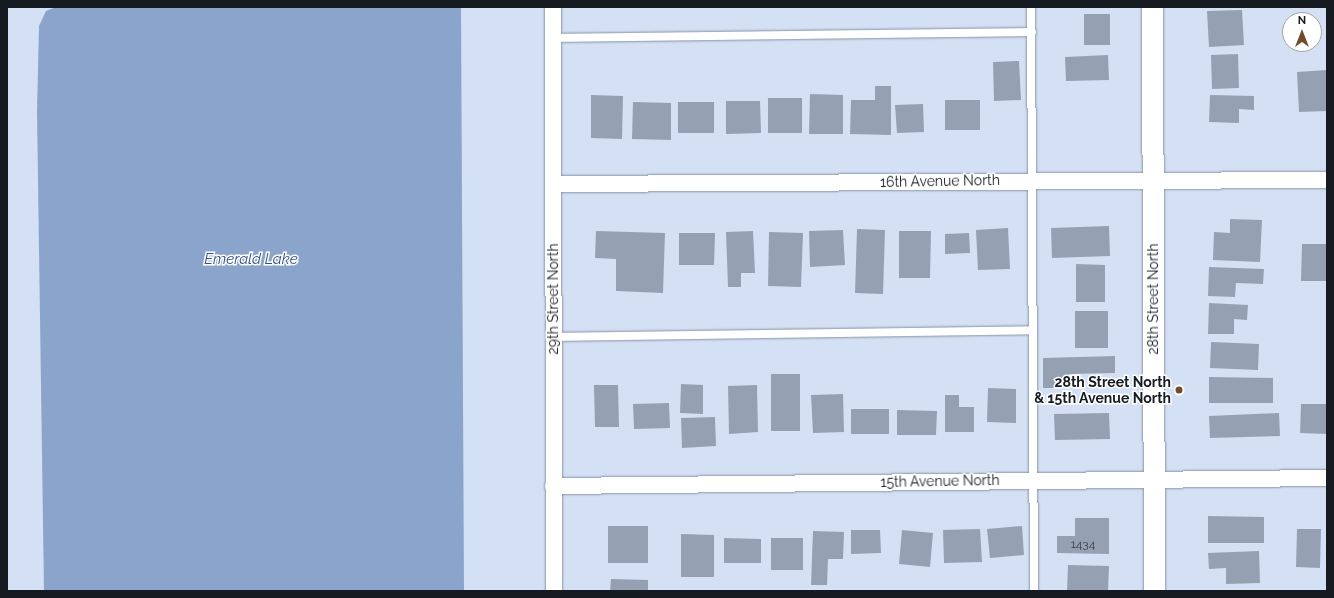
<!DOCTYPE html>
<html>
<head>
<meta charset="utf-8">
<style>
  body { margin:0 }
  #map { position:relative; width:1334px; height:598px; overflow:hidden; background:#d4e0f4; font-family:Raleway,sans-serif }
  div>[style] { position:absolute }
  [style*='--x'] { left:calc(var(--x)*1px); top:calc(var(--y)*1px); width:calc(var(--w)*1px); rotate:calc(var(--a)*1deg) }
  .water>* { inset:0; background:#8ba4cb }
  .building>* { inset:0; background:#95a1b3 }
  .roads { filter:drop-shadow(0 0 1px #8893a6) drop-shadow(0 0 1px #8893a6) }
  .service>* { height:8px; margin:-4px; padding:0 4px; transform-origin:4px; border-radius:4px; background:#fff }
  .minor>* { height:16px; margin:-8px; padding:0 8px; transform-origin:8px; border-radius:8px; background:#fff }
  .tertiary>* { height:21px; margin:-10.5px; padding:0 10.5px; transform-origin:10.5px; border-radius:10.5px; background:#fff }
  .dots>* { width:11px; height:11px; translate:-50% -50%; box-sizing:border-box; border:2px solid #fff; border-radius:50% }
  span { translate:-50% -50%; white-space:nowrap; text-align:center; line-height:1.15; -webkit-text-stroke:3px #fff; paint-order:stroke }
  .number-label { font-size:12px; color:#363c46 }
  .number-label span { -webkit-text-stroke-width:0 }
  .street-label { font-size:14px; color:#161a21 }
  .poi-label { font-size:14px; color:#161a21; font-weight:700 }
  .right { translate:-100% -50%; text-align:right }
  .water-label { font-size:15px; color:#305084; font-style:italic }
  .frame { position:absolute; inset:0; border:8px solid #161a21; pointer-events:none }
  .north { position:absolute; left:1282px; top:12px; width:40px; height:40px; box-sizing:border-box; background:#fff; border:1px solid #a2a3a6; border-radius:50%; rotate:0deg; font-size:11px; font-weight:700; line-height:16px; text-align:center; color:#161a21 }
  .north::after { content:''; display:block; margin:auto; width:14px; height:18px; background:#724c29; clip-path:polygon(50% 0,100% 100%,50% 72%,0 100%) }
</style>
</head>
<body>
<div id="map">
  <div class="water">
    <div style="clip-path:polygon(56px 7px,461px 7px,464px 591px,44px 591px,37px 112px,39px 26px,46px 11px)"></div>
  </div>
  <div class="building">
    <div style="clip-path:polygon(1242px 10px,1244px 45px,1209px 47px,1207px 11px)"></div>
    <div style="clip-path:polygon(1084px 14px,1110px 14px,1110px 45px,1084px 45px)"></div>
    <div style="clip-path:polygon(1238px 54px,1239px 88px,1212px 89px,1211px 55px)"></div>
    <div style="clip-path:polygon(1108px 55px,1109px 80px,1066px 81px,1065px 57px)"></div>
    <div style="clip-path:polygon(1019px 61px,1021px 100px,994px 101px,993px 62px)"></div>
    <div style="clip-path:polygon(1327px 70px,1327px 111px,1299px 112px,1297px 72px)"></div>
    <div style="clip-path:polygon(875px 86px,891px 86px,891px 135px,850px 134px,851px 100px,875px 100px)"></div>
    <div style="clip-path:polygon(810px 94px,843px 95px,843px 134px,809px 134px)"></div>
    <div style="clip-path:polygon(591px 95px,623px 96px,622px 139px,591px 138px)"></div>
    <div style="clip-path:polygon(1210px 95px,1254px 96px,1254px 110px,1239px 109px,1239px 123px,1209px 122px)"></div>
    <div style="clip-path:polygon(768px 98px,802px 98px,802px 133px,768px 133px)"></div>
    <div style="clip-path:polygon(945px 100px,980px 100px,980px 130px,945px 130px)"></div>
    <div style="clip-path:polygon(726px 101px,760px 101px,761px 133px,726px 134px)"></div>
    <div style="clip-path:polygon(633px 102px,671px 103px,671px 140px,632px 139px)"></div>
    <div style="clip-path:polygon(678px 102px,714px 102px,714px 133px,678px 133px)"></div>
    <div style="clip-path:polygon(923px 104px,924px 132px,897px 133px,895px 105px)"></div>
    <div style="clip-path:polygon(1230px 219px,1262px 220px,1260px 262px,1213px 260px,1214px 232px,1230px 233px)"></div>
    <div style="clip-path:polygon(1109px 226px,1110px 256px,1052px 258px,1051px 228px)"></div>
    <div style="clip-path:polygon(1008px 228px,1010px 269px,978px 270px,976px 230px)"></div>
    <div style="clip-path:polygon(857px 229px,885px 230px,883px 294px,855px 293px)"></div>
    <div style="clip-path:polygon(843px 230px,845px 265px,810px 267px,809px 231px)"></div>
    <div style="clip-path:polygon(596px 231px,665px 233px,663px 293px,616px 291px,616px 259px,595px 258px)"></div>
    <div style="clip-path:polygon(753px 231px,755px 273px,741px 273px,741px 287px,728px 287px,726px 232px)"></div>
    <div style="clip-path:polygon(899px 231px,931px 231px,930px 278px,899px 278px)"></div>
    <div style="clip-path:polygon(769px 232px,803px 233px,801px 287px,768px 286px)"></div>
    <div style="clip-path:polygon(679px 233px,715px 233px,714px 265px,679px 265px)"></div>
    <div style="clip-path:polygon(969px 233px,970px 253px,945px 254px,945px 234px)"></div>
    <div style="clip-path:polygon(1302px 244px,1327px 244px,1327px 281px,1301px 281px)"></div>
    <div style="clip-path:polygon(1076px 264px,1105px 265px,1105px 302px,1076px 302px)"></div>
    <div style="clip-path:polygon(1209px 267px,1264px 269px,1263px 284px,1236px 283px,1235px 297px,1208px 296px)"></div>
    <div style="clip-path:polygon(1209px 303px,1248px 305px,1247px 320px,1234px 319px,1234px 334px,1208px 334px)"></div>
    <div style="clip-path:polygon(1075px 311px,1108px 311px,1108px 348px,1075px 348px)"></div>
    <div style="clip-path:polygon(1211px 342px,1259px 344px,1258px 370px,1210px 368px)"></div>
    <div style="clip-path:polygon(1115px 356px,1115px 373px,1069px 374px,1069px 388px,1043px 388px,1043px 358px)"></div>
    <div style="clip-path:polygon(771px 374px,800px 374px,800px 431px,771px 431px)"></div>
    <div style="clip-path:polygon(1209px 377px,1273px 378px,1273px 403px,1209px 403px)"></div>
    <div style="clip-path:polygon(681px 384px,703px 385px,703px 414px,680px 413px)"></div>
    <div style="clip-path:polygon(594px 385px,618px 385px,619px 427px,595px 427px)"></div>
    <div style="clip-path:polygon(757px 385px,758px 432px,729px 434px,728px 386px)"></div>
    <div style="clip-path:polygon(988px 388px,1016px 389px,1016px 423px,987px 422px)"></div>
    <div style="clip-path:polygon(843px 394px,844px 432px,813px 433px,811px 395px)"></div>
    <div style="clip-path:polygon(945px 395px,959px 395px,959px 407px,974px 407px,974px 432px,945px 432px)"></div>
    <div style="clip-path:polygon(669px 403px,670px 428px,634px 429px,633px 404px)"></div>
    <div style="clip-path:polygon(1301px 404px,1327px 404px,1327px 434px,1300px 433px)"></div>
    <div style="clip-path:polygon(851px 409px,889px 409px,889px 434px,851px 434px)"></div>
    <div style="clip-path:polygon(897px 410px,937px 411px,936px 435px,897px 435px)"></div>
    <div style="clip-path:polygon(1109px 413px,1110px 439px,1055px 440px,1054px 414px)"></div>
    <div style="clip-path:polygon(1279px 413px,1280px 436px,1210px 438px,1209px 416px)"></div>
    <div style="clip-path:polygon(715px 417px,716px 446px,682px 448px,681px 418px)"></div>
    <div style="clip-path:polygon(1208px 516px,1264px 517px,1264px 543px,1208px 543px)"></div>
    <div style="clip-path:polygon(1075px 518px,1109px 518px,1109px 554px,1057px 553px,1057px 536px,1075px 536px)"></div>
    <div style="clip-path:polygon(608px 526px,648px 526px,648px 563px,608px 563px)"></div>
    <div style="clip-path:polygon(1022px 526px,1024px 555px,990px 558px,987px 529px)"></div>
    <div style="clip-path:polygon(980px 529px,982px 562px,944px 563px,943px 530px)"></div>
    <div style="clip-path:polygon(1297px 529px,1321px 529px,1320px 568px,1296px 567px)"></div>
    <div style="clip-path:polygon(851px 530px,880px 530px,881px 553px,851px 554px)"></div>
    <div style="clip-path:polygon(902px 530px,933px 533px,930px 567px,899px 564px)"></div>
    <div style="clip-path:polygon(813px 531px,844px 532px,843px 559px,828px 559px,827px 585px,811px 585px)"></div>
    <div style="clip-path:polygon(681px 534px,714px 535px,714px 577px,681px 577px)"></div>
    <div style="clip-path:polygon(724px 538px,761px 539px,761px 563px,724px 563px)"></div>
    <div style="clip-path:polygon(771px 538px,803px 538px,803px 570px,771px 570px)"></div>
    <div style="clip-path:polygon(1259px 551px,1260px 583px,1226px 584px,1226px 568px,1209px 569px,1208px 553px)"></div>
    <div style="clip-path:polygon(1068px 565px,1109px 566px,1108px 591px,1067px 591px)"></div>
    <div style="clip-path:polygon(611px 579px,648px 580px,648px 591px,610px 591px)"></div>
  </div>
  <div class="roads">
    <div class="service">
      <div style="--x:1031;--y:7;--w:584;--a:89.71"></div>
      <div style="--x:553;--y:38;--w:479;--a:-0.7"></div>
      <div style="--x:553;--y:337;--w:480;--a:-0.8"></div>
    </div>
    <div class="minor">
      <div style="--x:553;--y:7;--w:584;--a:89.9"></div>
      <div style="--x:554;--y:184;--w:773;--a:-0.3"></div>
      <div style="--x:553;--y:486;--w:774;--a:-0.59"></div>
    </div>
    <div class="tertiary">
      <div style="--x:1152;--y:7;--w:584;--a:89.8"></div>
    </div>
  </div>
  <div class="dots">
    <div style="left:1179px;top:390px;background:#724c29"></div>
  </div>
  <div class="number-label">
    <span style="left:1083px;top:545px">1434</span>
  </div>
  <div class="street-label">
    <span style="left:940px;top:181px;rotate:-1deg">16th Avenue North</span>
    <span style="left:553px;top:299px;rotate:-90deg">29th Street North</span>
    <span style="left:1153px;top:299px;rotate:-90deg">28th Street North</span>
    <span style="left:940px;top:481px;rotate:-1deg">15th Avenue North</span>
  </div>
  <div class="poi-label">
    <span class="right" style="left:1171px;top:390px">28th Street North<br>&amp; 15th Avenue North</span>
  </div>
  <div class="water-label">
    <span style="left:251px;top:260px">Emerald Lake</span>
  </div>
  <div class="frame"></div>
  <div class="north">N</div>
</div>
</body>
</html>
